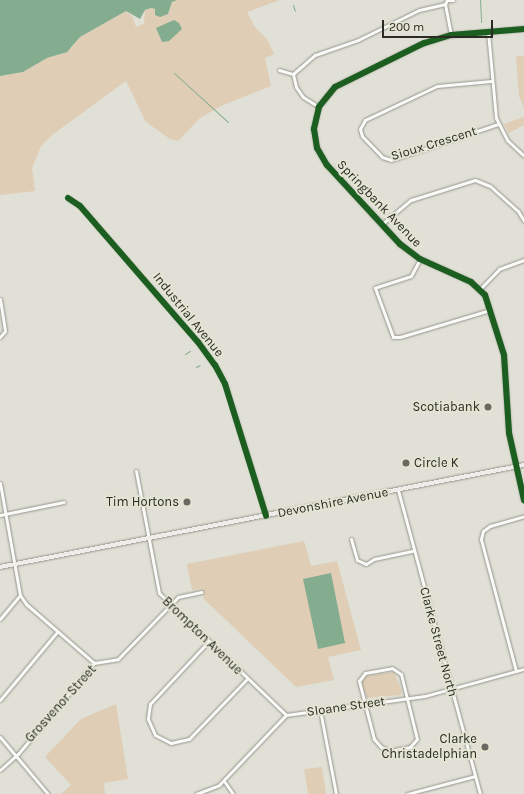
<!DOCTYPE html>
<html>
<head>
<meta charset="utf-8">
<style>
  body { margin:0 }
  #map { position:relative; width:524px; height:794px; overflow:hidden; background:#e0e0d6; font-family:Karla,sans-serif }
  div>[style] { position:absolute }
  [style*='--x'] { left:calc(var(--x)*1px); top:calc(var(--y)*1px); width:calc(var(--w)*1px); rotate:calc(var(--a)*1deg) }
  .green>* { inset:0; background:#dfcdb5 }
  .water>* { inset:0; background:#84ac8e }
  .stream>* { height:1px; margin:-0.5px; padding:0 0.5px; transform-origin:0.5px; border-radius:0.5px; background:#84ac8e }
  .roads { filter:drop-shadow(0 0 1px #95958d) drop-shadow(0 0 1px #95958d) }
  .street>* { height:3px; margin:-1.5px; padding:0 1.5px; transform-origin:1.5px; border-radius:1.5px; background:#fafaf9 }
  .secondary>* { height:4px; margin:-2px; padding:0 2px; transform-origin:2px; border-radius:2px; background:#eeede9 }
  .cycleway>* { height:6px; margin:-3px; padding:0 3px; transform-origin:3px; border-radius:3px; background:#1b5e20 }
  .dots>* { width:11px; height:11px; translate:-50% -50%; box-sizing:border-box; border:2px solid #e3e4d2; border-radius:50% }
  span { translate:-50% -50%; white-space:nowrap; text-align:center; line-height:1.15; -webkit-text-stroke:3.5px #e3e4d2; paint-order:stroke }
  .street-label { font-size:13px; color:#2a2b24 }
  .poi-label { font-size:13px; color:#2a2b24 }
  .right { translate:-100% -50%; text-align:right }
  .left { translate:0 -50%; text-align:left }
  .scale { position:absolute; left:382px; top:20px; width:111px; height:18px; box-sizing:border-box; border:2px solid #2a2b24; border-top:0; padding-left:5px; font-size:12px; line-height:14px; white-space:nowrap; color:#2a2b24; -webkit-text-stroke:3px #e3e4d2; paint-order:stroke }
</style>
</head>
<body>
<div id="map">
  <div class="green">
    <div style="clip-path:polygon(177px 0,280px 0,247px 12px,255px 27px,267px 39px,274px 54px,265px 58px,271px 86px,221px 106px,200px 118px,178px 141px,170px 139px,146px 122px,126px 81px,52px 135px,41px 146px,32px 168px,35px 191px,0 195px,0 76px,23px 72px,47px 58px,61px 54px,71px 48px,80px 37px,126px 11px,132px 16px,136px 27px,144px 24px,145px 10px,151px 8px,168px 14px,172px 2px)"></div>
    <div style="clip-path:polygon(516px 56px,524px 56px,524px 109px,519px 96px)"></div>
    <div style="clip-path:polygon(524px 117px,524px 125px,509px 133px,504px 124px)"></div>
    <div style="clip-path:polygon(304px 541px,311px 566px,337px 561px,361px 650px,328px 657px,334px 680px,296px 687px,204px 599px,201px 589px,192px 590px,187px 564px)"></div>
    <div style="clip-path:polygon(394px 672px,402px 691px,401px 695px,367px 698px,362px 683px,364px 677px)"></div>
    <div style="clip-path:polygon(116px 704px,128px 779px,104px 783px,105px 794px,61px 794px,71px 785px,45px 757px,81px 719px)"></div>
    <div style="clip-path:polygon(322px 767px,326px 794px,308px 794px,304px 769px)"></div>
  </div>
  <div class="water">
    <div style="clip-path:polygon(0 0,177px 0,172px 2px,168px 14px,160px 17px,155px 15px,155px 9px,151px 8px,145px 10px,140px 19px,126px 11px,80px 37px,67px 52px,47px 58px,23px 72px,0 76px)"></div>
    <div style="clip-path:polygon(174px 20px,179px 23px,182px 29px,169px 41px,162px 42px,156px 28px)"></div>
    <div style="clip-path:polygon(331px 573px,345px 643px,318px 649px,303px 579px)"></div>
  </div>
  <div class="stream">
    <div style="--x:480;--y:0;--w:22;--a:87"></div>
    <div style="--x:293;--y:5;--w:6;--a:72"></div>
    <div style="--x:174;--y:73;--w:73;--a:42.2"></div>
    <div style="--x:185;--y:354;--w:6;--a:-31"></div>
    <div style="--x:196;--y:367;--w:4;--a:-27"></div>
  </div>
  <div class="roads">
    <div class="street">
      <div style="--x:447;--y:0;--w:4;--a:117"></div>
      <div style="--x:445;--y:4;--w:32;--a:79"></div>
      <div style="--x:448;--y:0;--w:5;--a:0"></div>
      <div style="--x:488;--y:32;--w:86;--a:84.7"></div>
      <div style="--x:496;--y:118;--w:25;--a:63"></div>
      <div style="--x:507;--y:140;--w:23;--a:43"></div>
      <div style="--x:279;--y:70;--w:15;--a:16"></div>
      <div style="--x:293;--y:74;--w:13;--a:77"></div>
      <div style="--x:296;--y:87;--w:12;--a:55"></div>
      <div style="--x:303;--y:97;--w:19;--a:32"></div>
      <div style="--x:293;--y:74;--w:29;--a:-41"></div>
      <div style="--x:315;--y:55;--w:46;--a:-19.2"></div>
      <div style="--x:358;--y:40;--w:68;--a:-26.2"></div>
      <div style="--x:419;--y:10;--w:27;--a:-13"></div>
      <div style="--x:491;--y:81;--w:54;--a:174.7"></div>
      <div style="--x:437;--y:86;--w:80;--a:154.7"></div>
      <div style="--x:365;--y:120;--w:10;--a:119"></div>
      <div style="--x:360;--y:129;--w:7;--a:74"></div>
      <div style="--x:362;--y:136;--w:29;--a:46"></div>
      <div style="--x:382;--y:157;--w:9;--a:18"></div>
      <div style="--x:391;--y:160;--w:113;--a:-18.6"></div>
      <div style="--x:68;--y:198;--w:14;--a:34"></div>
      <div style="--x:80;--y:206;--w:180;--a:49.1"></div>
      <div style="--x:198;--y:342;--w:29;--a:54"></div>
      <div style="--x:215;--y:365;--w:21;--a:62"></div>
      <div style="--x:225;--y:384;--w:138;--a:72.7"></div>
      <div style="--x:382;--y:224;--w:38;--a:-40"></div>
      <div style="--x:411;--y:200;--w:67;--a:-17.4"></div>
      <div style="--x:475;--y:180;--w:16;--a:22"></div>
      <div style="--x:490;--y:186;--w:38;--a:42"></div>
      <div style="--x:518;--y:211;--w:12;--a:59"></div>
      <div style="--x:420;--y:259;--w:19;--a:118"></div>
      <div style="--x:411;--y:276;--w:38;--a:162"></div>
      <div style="--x:375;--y:288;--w:52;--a:69.8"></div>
      <div style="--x:393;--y:337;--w:7;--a:0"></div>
      <div style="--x:400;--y:337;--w:94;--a:-16.7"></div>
      <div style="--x:480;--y:289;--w:28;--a:-46"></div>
      <div style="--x:499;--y:269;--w:27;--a:-20"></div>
      <div style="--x:0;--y:299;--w:32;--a:81"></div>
      <div style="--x:5;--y:331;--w:8;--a:130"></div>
      <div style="--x:136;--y:471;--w:124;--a:79.3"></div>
      <div style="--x:159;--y:593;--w:176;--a:43.8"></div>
      <div style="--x:0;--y:483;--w:114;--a:79.9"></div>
      <div style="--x:20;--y:595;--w:11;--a:56"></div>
      <div style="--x:26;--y:604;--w:90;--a:40.9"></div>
      <div style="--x:398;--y:490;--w:315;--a:74.9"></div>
      <div style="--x:0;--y:515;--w:65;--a:-11.5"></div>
      <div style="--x:351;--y:539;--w:22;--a:74"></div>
      <div style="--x:357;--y:560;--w:10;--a:24"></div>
      <div style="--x:366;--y:564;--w:9;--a:-32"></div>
      <div style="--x:374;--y:559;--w:40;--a:-12"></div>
      <div style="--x:0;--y:619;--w:31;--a:-50"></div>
      <div style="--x:208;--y:642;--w:85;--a:133.1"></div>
      <div style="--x:150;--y:704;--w:15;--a:98"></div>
      <div style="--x:148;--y:719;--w:17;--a:66"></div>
      <div style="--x:155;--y:735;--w:18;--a:27"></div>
      <div style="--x:171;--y:743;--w:18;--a:-13"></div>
      <div style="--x:189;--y:739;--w:83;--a:-46"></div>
      <div style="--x:94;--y:663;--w:24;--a:-9"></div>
      <div style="--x:118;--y:659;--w:86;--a:-45.9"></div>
      <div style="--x:178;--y:597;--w:24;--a:-12"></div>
      <div style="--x:392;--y:668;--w:11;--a:34"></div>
      <div style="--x:401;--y:674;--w:67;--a:76.2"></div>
      <div style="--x:417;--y:739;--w:11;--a:131"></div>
      <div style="--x:410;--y:747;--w:20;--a:169"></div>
      <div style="--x:390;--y:751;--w:10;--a:-156"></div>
      <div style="--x:381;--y:747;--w:11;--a:-131"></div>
      <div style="--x:374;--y:739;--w:60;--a:-104.5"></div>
      <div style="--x:359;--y:681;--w:10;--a:-53"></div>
      <div style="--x:365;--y:673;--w:27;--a:-10"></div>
      <div style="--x:516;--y:671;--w:137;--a:-104.9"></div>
      <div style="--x:481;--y:539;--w:8;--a:-76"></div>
      <div style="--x:483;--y:531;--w:9;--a:-36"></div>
      <div style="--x:490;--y:526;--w:35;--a:-16"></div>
      <div style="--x:0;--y:700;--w:89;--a:-50"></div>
      <div style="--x:320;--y:710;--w:86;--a:79.2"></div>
      <div style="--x:0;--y:737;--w:75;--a:49.9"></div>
      <div style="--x:0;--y:770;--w:24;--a:-42"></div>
      <div style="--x:18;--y:754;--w:119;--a:-50.1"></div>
      <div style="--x:224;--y:781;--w:16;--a:55"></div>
      <div style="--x:196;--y:794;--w:25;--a:-21"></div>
      <div style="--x:219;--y:785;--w:97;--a:-46.3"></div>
      <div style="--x:286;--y:715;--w:140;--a:-7.8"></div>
      <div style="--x:425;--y:696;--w:103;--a:-15.3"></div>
      <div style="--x:407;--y:794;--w:70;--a:-14.8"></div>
    </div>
    <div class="secondary">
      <div style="--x:524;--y:29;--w:73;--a:175.3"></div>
      <div style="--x:451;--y:35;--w:28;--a:163"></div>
      <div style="--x:424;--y:43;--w:99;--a:153.7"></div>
      <div style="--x:335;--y:87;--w:26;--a:129"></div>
      <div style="--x:319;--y:107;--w:23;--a:103"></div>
      <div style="--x:314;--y:129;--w:19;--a:81"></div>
      <div style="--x:317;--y:148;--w:20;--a:60"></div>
      <div style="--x:327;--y:165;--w:108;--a:47.3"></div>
      <div style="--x:400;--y:244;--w:25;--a:37"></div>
      <div style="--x:420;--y:259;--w:56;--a:24.3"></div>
      <div style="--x:471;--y:282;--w:19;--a:43"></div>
      <div style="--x:485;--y:295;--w:63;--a:72.4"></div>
      <div style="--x:504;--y:355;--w:78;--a:86.3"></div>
      <div style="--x:509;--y:433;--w:69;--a:77.4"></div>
      <div style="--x:0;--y:567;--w:534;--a:-11.02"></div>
    </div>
  </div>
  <div class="cycleway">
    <div style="--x:524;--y:29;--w:73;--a:175.3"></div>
    <div style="--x:451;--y:35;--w:28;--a:163"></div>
    <div style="--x:424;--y:43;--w:99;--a:153.7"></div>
    <div style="--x:335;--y:87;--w:26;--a:129"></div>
    <div style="--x:319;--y:107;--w:23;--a:103"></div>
    <div style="--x:314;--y:129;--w:19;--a:81"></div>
    <div style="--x:317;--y:148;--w:20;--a:60"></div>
    <div style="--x:327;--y:165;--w:108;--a:47.3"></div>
    <div style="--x:400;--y:244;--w:25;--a:37"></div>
    <div style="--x:420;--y:259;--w:56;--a:24.3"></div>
    <div style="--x:471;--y:282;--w:19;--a:43"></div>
    <div style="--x:485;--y:295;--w:63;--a:72.4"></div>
    <div style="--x:504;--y:355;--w:78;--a:86.3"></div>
    <div style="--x:509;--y:433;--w:69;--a:77.4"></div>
    <div style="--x:68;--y:198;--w:14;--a:34"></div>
    <div style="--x:80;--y:206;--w:180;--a:49.1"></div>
    <div style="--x:198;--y:342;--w:29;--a:54"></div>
    <div style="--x:215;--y:365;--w:21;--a:62"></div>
    <div style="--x:225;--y:384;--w:138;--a:72.7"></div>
  </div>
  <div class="dots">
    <div style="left:488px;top:407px;background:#6a6a62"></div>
    <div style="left:406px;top:463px;background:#6a6a62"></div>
    <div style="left:187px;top:502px;background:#6a6a62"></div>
    <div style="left:485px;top:747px;background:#6a6a62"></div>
  </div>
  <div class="street-label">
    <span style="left:434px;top:144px;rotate:-17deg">Sioux Crescent</span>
    <span style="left:379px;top:204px;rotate:46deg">Springbank Avenue</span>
    <span style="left:188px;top:315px;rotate:51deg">Industrial Avenue</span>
    <span style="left:333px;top:503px;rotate:-11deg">Devonshire Avenue</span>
    <span style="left:202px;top:636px;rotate:44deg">Brompton Avenue</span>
    <span style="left:438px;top:642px;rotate:75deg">Clarke Street North</span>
    <span style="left:61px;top:704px;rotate:-48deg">Grosvenor Street</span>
    <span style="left:346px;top:707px;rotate:-8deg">Sloane Street</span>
  </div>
  <div class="poi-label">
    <span class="right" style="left:480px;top:407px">Scotiabank</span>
    <span class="left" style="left:414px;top:463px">Circle K</span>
    <span class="right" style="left:179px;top:502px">Tim Hortons</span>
    <span class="right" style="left:477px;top:747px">Clarke<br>Christadelphian</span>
  </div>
  <div class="scale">200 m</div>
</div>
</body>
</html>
